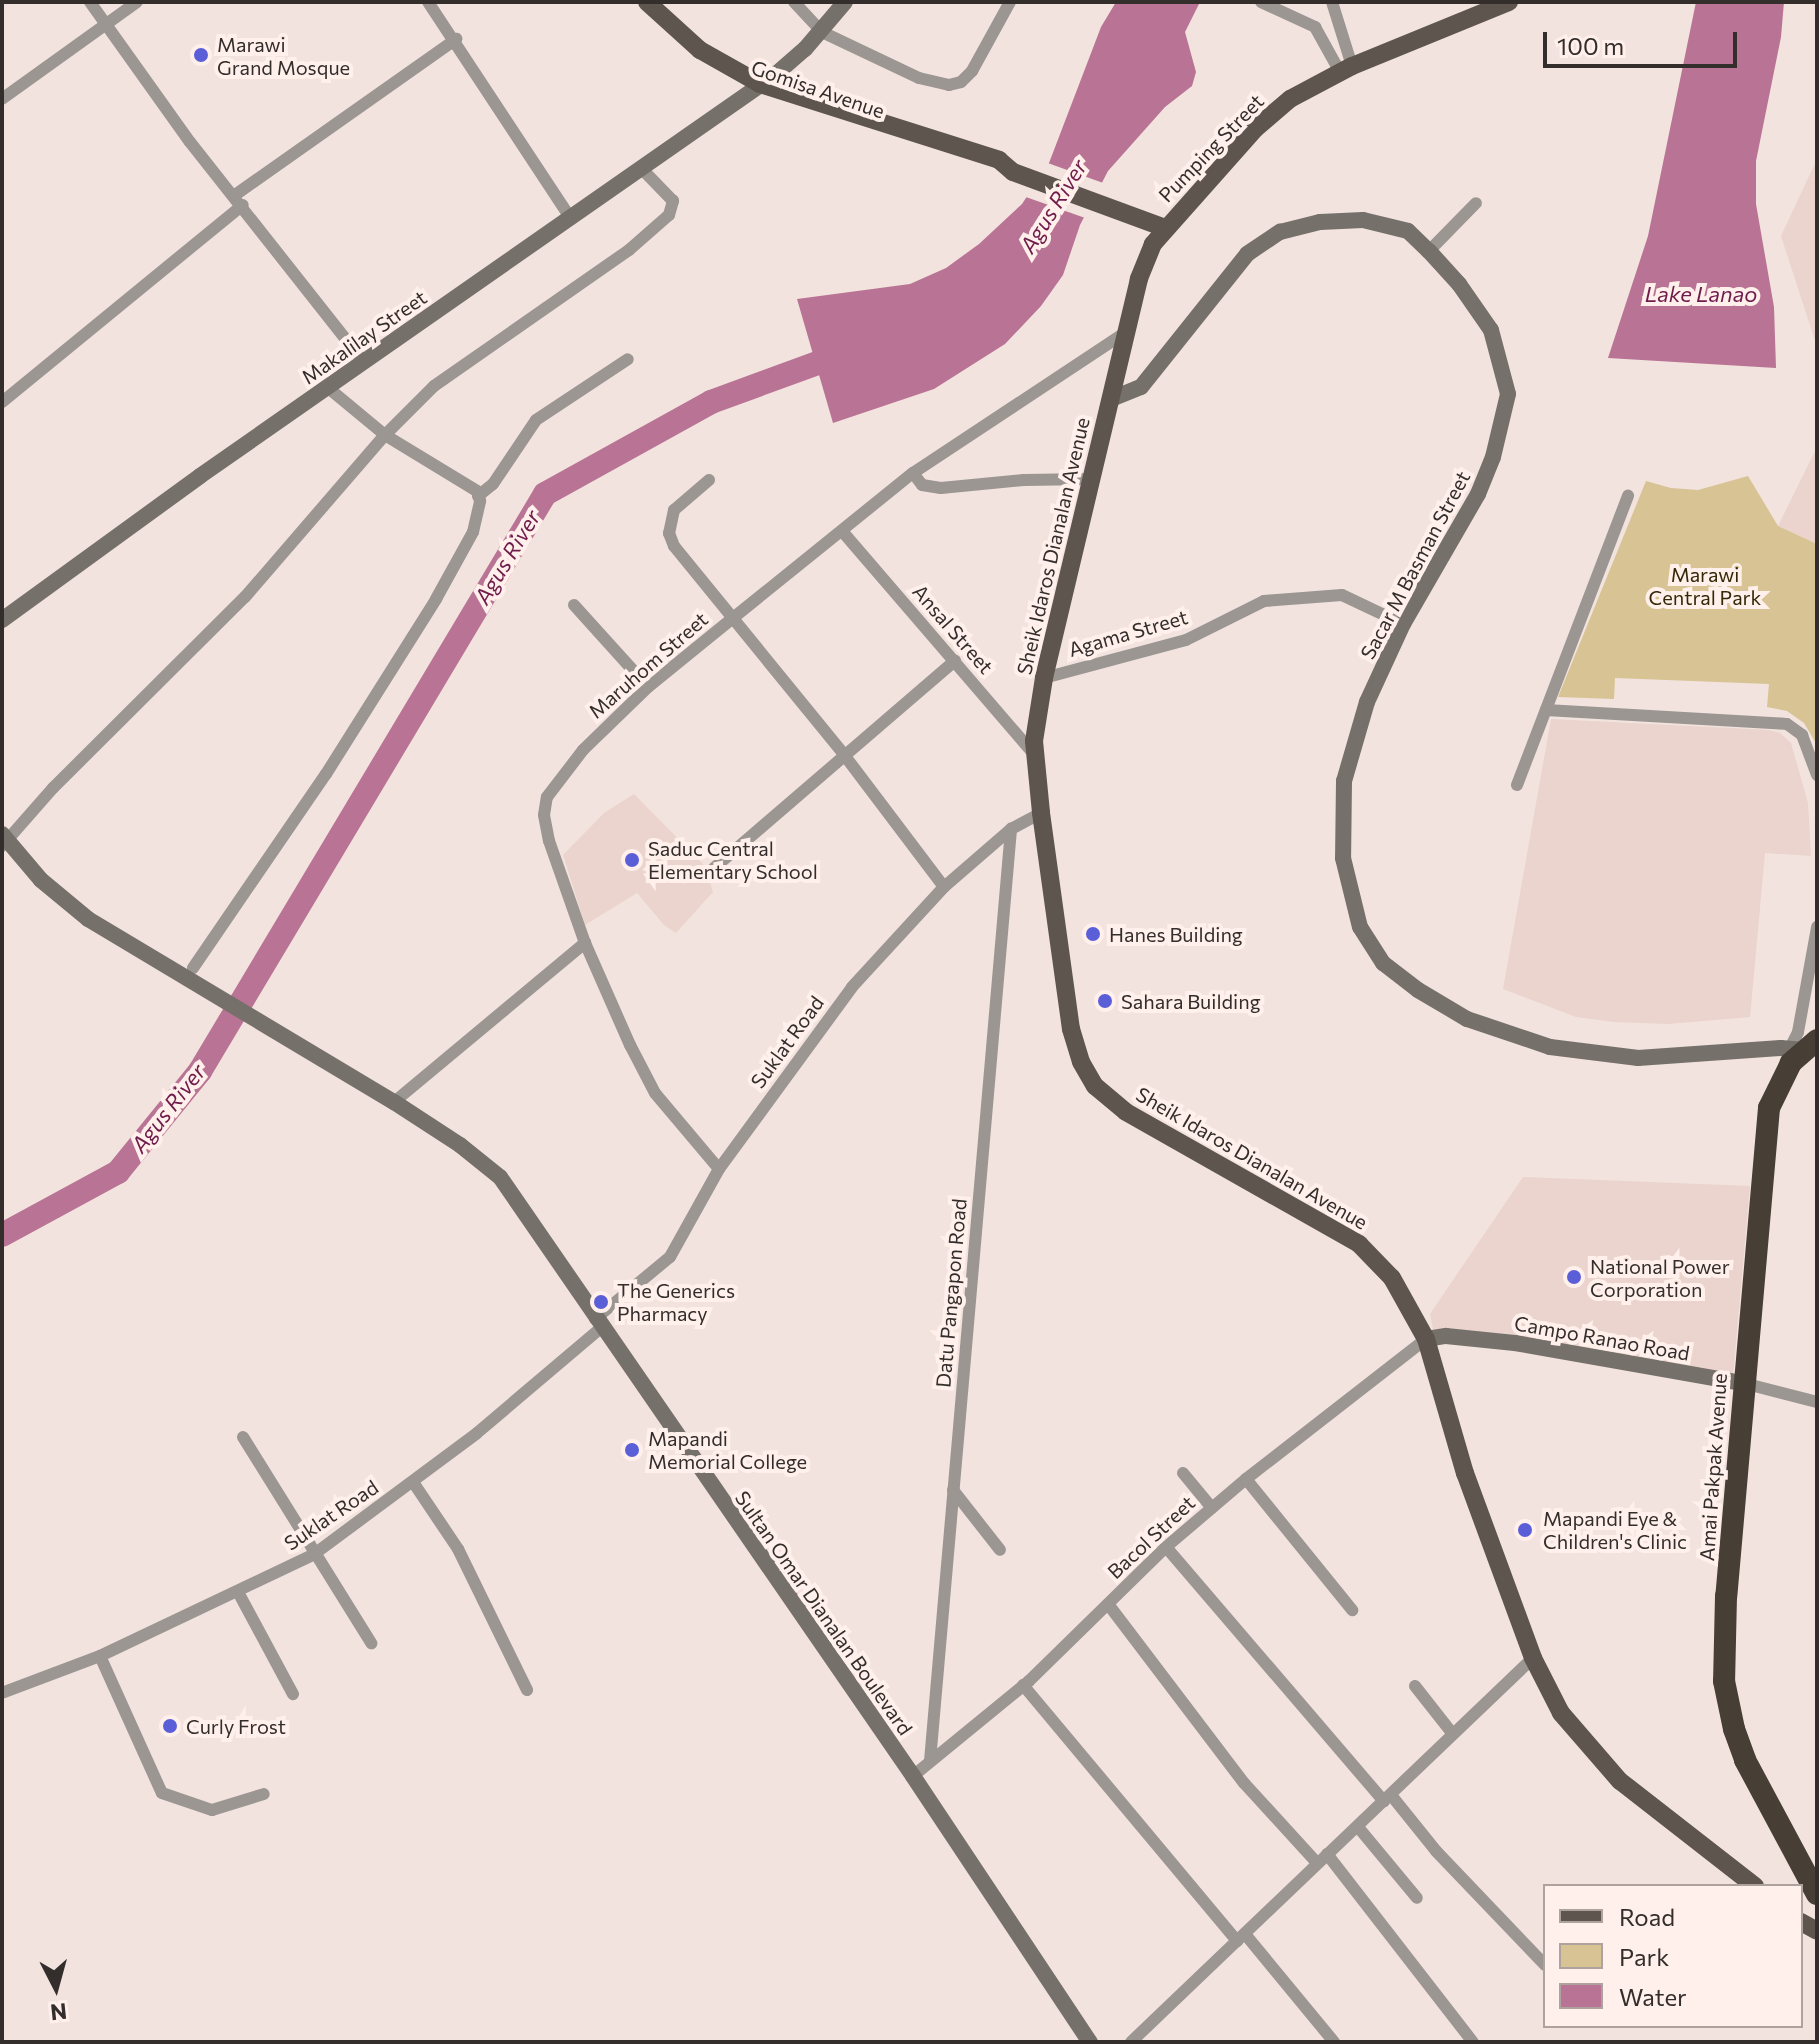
<!DOCTYPE html>
<html>
<head>
<meta charset="utf-8">
<style>
  body { margin:0 }
  #map { position:relative; width:1819px; height:2044px; overflow:hidden; background:#f2e3de; font-family:Commissioner,sans-serif }
  div>[style] { position:absolute }
  [style*='--x'] { left:calc(var(--x)*1px); top:calc(var(--y)*1px); width:calc(var(--w)*1px); rotate:calc(var(--a)*1deg) }
  .built>* { inset:0; background:#ead4cd }
  .green>* { inset:0; background:#d7c393 }
  .water>* { inset:0; background:#b97394 }
  .pier>* { inset:0; background:#f2e3de }
  .river>* { height:24px; margin:-12px; padding:0 12px; transform-origin:12px; border-radius:12px; background:#b97394 }
  .street>* { height:12px; margin:-6px; padding:0 6px; transform-origin:6px; border-radius:6px; background:#9b9692 }
  .secondary>* { height:16px; margin:-8px; padding:0 8px; transform-origin:8px; border-radius:8px; background:#76706a }
  .primary>* { height:18px; margin:-9px; padding:0 9px; transform-origin:9px; border-radius:9px; background:#5d554e }
  .highway>* { height:22px; margin:-11px; padding:0 11px; transform-origin:11px; border-radius:11px; background:#473e36 }
  .dots>* { width:22px; height:22px; translate:-50% -50%; box-sizing:border-box; border:4px solid #fff0eb; border-radius:50% }
  span { translate:-50% -50%; white-space:nowrap; text-align:center; line-height:1.15; -webkit-text-stroke:8px #fff0eb; paint-order:stroke }
  .poi-label { font-size:20px; color:#332d2b }
  .left { translate:0 -50%; text-align:left }
  .street-label { font-size:20px; color:#332d2b }
  .park-label { font-size:20px; color:#342807 }
  .water-label { font-size:22px; color:#6f1b4b; font-style:italic }
  .frame { position:absolute; inset:0; border:4px solid #332d2b; pointer-events:none }
  .legend { position:absolute; left:1543px; top:1884px; width:260px; height:144px; box-sizing:border-box; background:#fff0eb; border:2px solid #ada29e; margin:0; padding:10px 14px; list-style:none; font-size:24px; color:#332d2b }
  .legend li { display:flex; align-items:center; gap:16px; height:40px }
  .legend b { width:40px; border:2px solid #ada29e }
  .north { position:absolute; left:16px; top:1948px; width:80px; height:80px; -webkit-text-stroke:6px #fff0eb; paint-order:stroke; rotate:174deg; font-size:22px; font-weight:700; line-height:32px; text-align:center; color:#332d2b }
  .north::after { content:''; display:block; margin:auto; width:28px; height:36px; background:#332d2b; clip-path:polygon(50% 0,100% 100%,50% 72%,0 100%) }
  .scale { position:absolute; left:1543px; top:32px; width:194px; height:36px; box-sizing:border-box; border:4px solid #332d2b; border-top:0; padding-left:10px; font-size:24px; line-height:28px; white-space:nowrap; color:#332d2b; -webkit-text-stroke:6px #fff0eb; paint-order:stroke }
</style>
</head>
<body>
<div id="map">
  <div class="built">
    <div style="clip-path:polygon(1817px 159px,1817px 347px,1781px 236px)"></div>
    <div style="clip-path:polygon(1817px 447px,1817px 544px,1778px 526px)"></div>
    <div style="clip-path:polygon(1551px 719px,1769px 730px,1780px 733px,1791px 743px,1808px 803px,1811px 856px,1765px 853px,1750px 1017px,1668px 1024px,1614px 1022px,1576px 1017px,1503px 989px)"></div>
    <div style="clip-path:polygon(634px 794px,705px 866px,713px 892px,676px 933px,664px 925px,637px 893px,585px 925px,563px 855px,604px 813px)"></div>
    <div style="clip-path:polygon(1523px 1177px,1750px 1186px,1733px 1376px,1530px 1338px,1433px 1329px,1430px 1314px)"></div>
  </div>
  <div class="green">
    <div style="clip-path:polygon(1748px 476px,1778px 526px,1817px 544px,1817px 745px,1804px 723px,1787px 711px,1767px 707px,1769px 684px,1615px 678px,1614px 699px,1558px 697px,1646px 481px,1671px 488px,1698px 490px)"></div>
  </div>
  <div class="water">
    <div style="clip-path:polygon(1116px 2px,1200px 2px,1185px 32px,1196px 72px,1192px 86px,1165px 107px,1108px 171px,1080px 225px,1063px 275px,1041px 306px,1005px 344px,934px 389px,833px 423px,797px 299px,910px 284px,946px 268px,979px 244px,1022px 204px,1049px 163px,1101px 27px)"></div>
    <div style="clip-path:polygon(1696px 2px,1784px 2px,1781px 37px,1756px 161px,1756px 204px,1774px 307px,1776px 368px,1608px 358px,1648px 236px)"></div>
  </div>
  <div class="pier">
    <div style="clip-path:polygon(1045px 162px,1106px 184px,1088px 219px,1023px 196px)"></div>
  </div>
  <div class="river">
    <div style="--x:2;--y:1235;--w:132;--a:-28.5"></div>
    <div style="--x:118;--y:1172;--w:130;--a:-50.9"></div>
    <div style="--x:200;--y:1071;--w:672;--a:-59.12"></div>
    <div style="--x:545;--y:494;--w:190;--a:-29"></div>
    <div style="--x:711;--y:402;--w:143;--a:-20.1"></div>
  </div>
  <div class="street">
    <div style="--x:90;--y:2;--w:172;--a:54.5"></div>
    <div style="--x:190;--y:142;--w:280;--a:51.7"></div>
    <div style="--x:428;--y:2;--w:258;--a:56.6"></div>
    <div style="--x:794;--y:2;--w:41;--a:47"></div>
    <div style="--x:822;--y:32;--w:107;--a:25.4"></div>
    <div style="--x:919;--y:78;--w:31;--a:13"></div>
    <div style="--x:949;--y:85;--w:12;--a:-14"></div>
    <div style="--x:961;--y:82;--w:16;--a:-45"></div>
    <div style="--x:972;--y:71;--w:79;--a:-61.2"></div>
    <div style="--x:1261;--y:2;--w:60;--a:24.8"></div>
    <div style="--x:1315;--y:27;--w:51;--a:60.9"></div>
    <div style="--x:1332;--y:2;--w:67;--a:72.6"></div>
    <div style="--x:2;--y:99;--w:166;--a:-35.7"></div>
    <div style="--x:235;--y:195;--w:271;--a:-35.2"></div>
    <div style="--x:1429;--y:251;--w:67;--a:-45.6"></div>
    <div style="--x:2;--y:402;--w:311;--a:-39.3"></div>
    <div style="--x:913;--y:473;--w:15;--a:53"></div>
    <div style="--x:922;--y:485;--w:19;--a:9"></div>
    <div style="--x:941;--y:488;--w:83;--a:-5.5"></div>
    <div style="--x:1024;--y:480;--w:65;--a:-0.9"></div>
    <div style="--x:709;--y:480;--w:46;--a:139.4"></div>
    <div style="--x:674;--y:510;--w:24;--a:102"></div>
    <div style="--x:669;--y:533;--w:14;--a:69"></div>
    <div style="--x:674;--y:546;--w:271;--a:50.8"></div>
    <div style="--x:845;--y:756;--w:164;--a:52.9"></div>
    <div style="--x:478;--y:496;--w:19;--a:-39"></div>
    <div style="--x:493;--y:484;--w:77;--a:-56.1"></div>
    <div style="--x:536;--y:420;--w:110;--a:-33.5"></div>
    <div style="--x:842;--y:531;--w:294;--a:49.3"></div>
    <div style="--x:574;--y:605;--w:110;--a:47.9"></div>
    <div style="--x:1044;--y:678;--w:147;--a:-15"></div>
    <div style="--x:1186;--y:640;--w:87;--a:-26.6"></div>
    <div style="--x:1264;--y:601;--w:78;--a:-4.4"></div>
    <div style="--x:1342;--y:595;--w:68;--a:25.4"></div>
    <div style="--x:1546;--y:710;--w:241;--a:3.3"></div>
    <div style="--x:1787;--y:724;--w:19;--a:36"></div>
    <div style="--x:1802;--y:735;--w:43;--a:69.4"></div>
    <div style="--x:1517;--y:785;--w:310;--a:-69"></div>
    <div style="--x:2;--y:846;--w:77;--a:-48.7"></div>
    <div style="--x:53;--y:788;--w:271;--a:-44.9"></div>
    <div style="--x:245;--y:597;--w:214;--a:-49.2"></div>
    <div style="--x:385;--y:435;--w:75;--a:-140.4"></div>
    <div style="--x:714;--y:868;--w:318;--a:-40.7"></div>
    <div style="--x:193;--y:968;--w:235;--a:-55.6"></div>
    <div style="--x:326;--y:774;--w:207;--a:-57.8"></div>
    <div style="--x:436;--y:599;--w:77;--a:-61.1"></div>
    <div style="--x:473;--y:532;--w:32;--a:-77"></div>
    <div style="--x:480;--y:501;--w:10;--a:-107"></div>
    <div style="--x:477;--y:491;--w:108;--a:-148.7"></div>
    <div style="--x:385;--y:435;--w:69;--a:-45"></div>
    <div style="--x:434;--y:386;--w:238;--a:-34.9"></div>
    <div style="--x:629;--y:250;--w:53;--a:-41.2"></div>
    <div style="--x:669;--y:215;--w:15;--a:-74"></div>
    <div style="--x:673;--y:201;--w:46;--a:-134.1"></div>
    <div style="--x:1790;--y:1048;--w:18;--a:-63"></div>
    <div style="--x:1798;--y:1032;--w:107;--a:-79.7"></div>
    <div style="--x:394;--y:1102;--w:249;--a:-39.8"></div>
    <div style="--x:719;--y:1169;--w:99;--a:-130.1"></div>
    <div style="--x:655;--y:1093;--w:54;--a:-117.5"></div>
    <div style="--x:630;--y:1045;--w:111;--a:-113.8"></div>
    <div style="--x:585;--y:943;--w:108;--a:-109.4"></div>
    <div style="--x:549;--y:841;--w:26;--a:-101"></div>
    <div style="--x:544;--y:815;--w:18;--a:-81"></div>
    <div style="--x:547;--y:797;--w:59;--a:-52.5"></div>
    <div style="--x:583;--y:750;--w:91;--a:-44.1"></div>
    <div style="--x:648;--y:687;--w:109;--a:-39.1"></div>
    <div style="--x:733;--y:618;--w:231;--a:-38.9"></div>
    <div style="--x:913;--y:473;--w:255;--a:-33.5"></div>
    <div style="--x:595;--y:1319;--w:97;--a:-39.6"></div>
    <div style="--x:670;--y:1257;--w:101;--a:-60.9"></div>
    <div style="--x:719;--y:1169;--w:225;--a:-53.8"></div>
    <div style="--x:852;--y:987;--w:136;--a:-47.4"></div>
    <div style="--x:944;--y:887;--w:89;--a:-40.9"></div>
    <div style="--x:1011;--y:829;--w:34;--a:-28"></div>
    <div style="--x:1743;--y:1383;--w:76;--a:14.4"></div>
    <div style="--x:243;--y:1437;--w:243;--a:58.1"></div>
    <div style="--x:1183;--y:1473;--w:45;--a:50.4"></div>
    <div style="--x:1246;--y:1479;--w:169;--a:51"></div>
    <div style="--x:413;--y:1482;--w:81;--a:56.1"></div>
    <div style="--x:458;--y:1549;--w:157;--a:63.9"></div>
    <div style="--x:953;--y:1490;--w:76;--a:51.9"></div>
    <div style="--x:1166;--y:1547;--w:335;--a:49.4"></div>
    <div style="--x:238;--y:1592;--w:116;--a:61.7"></div>
    <div style="--x:1108;--y:1604;--w:225;--a:52.8"></div>
    <div style="--x:1244;--y:1783;--w:108;--a:47.6"></div>
    <div style="--x:100;--y:1656;--w:150;--a:65.7"></div>
    <div style="--x:162;--y:1793;--w:53;--a:18.8"></div>
    <div style="--x:212;--y:1810;--w:54;--a:-17.1"></div>
    <div style="--x:1023;--y:1685;--w:334;--a:50.1"></div>
    <div style="--x:1415;--y:1686;--w:60;--a:51.8"></div>
    <div style="--x:2;--y:1693;--w:105;--a:-20.7"></div>
    <div style="--x:100;--y:1656;--w:236;--a:-25.4"></div>
    <div style="--x:313;--y:1555;--w:204;--a:-36.6"></div>
    <div style="--x:477;--y:1433;--w:162;--a:-40.3"></div>
    <div style="--x:930;--y:1761;--w:936;--a:-85.03"></div>
    <div style="--x:913;--y:1776;--w:150;--a:-39.3"></div>
    <div style="--x:1029;--y:1681;--w:192;--a:-44.4"></div>
    <div style="--x:1166;--y:1547;--w:105;--a:-40.4"></div>
    <div style="--x:1246;--y:1479;--w:228;--a:-37.9"></div>
    <div style="--x:1391;--y:1795;--w:72;--a:51.2"></div>
    <div style="--x:1436;--y:1851;--w:158;--a:46.3"></div>
    <div style="--x:1358;--y:1827;--w:92;--a:50.3"></div>
    <div style="--x:1327;--y:1854;--w:238;--a:52.2"></div>
    <div style="--x:1245;--y:1934;--w:140;--a:50.5"></div>
    <div style="--x:1131;--y:2042;--w:556;--a:-43.69"></div>
  </div>
  <div class="secondary">
    <div style="--x:1111;--y:399;--w:32;--a:-22"></div>
    <div style="--x:1141;--y:387;--w:170;--a:-51.4"></div>
    <div style="--x:1247;--y:254;--w:40;--a:-34"></div>
    <div style="--x:1280;--y:232;--w:41;--a:-14"></div>
    <div style="--x:1320;--y:222;--w:43;--a:-2.7"></div>
    <div style="--x:1363;--y:220;--w:46;--a:13.7"></div>
    <div style="--x:1408;--y:231;--w:29;--a:44"></div>
    <div style="--x:1429;--y:251;--w:45;--a:47.7"></div>
    <div style="--x:1459;--y:284;--w:56;--a:55.2"></div>
    <div style="--x:1491;--y:330;--w:66;--a:75.1"></div>
    <div style="--x:1508;--y:394;--w:65;--a:103.4"></div>
    <div style="--x:1493;--y:457;--w:40;--a:112"></div>
    <div style="--x:1478;--y:494;--w:150;--a:120"></div>
    <div style="--x:1403;--y:624;--w:86;--a:114.8"></div>
    <div style="--x:1367;--y:702;--w:82;--a:106.2"></div>
    <div style="--x:1344;--y:781;--w:77;--a:90.7"></div>
    <div style="--x:1343;--y:858;--w:71;--a:76.2"></div>
    <div style="--x:1360;--y:927;--w:43;--a:57.4"></div>
    <div style="--x:1383;--y:963;--w:44;--a:37.6"></div>
    <div style="--x:1418;--y:990;--w:57;--a:30.6"></div>
    <div style="--x:1467;--y:1019;--w:88;--a:18.6"></div>
    <div style="--x:1550;--y:1047;--w:89;--a:7.1"></div>
    <div style="--x:1638;--y:1058;--w:143;--a:-4"></div>
    <div style="--x:1781;--y:1048;--w:23;--a:5"></div>
    <div style="--x:2;--y:620;--w:245;--a:-36"></div>
    <div style="--x:200;--y:476;--w:702;--a:-34.91"></div>
    <div style="--x:776;--y:74;--w:38;--a:-41"></div>
    <div style="--x:805;--y:49;--w:62;--a:-49.6"></div>
    <div style="--x:2;--y:834;--w:60;--a:49.7"></div>
    <div style="--x:41;--y:880;--w:61;--a:39.7"></div>
    <div style="--x:88;--y:919;--w:357;--a:30.9"></div>
    <div style="--x:394;--y:1102;--w:79;--a:33.1"></div>
    <div style="--x:460;--y:1145;--w:51;--a:38.7"></div>
    <div style="--x:500;--y:1177;--w:728;--a:55.41"></div>
    <div style="--x:913;--y:1776;--w:320;--a:56.4"></div>
    <div style="--x:1426;--y:1339;--w:20;--a:-9"></div>
    <div style="--x:1446;--y:1336;--w:69;--a:5.8"></div>
    <div style="--x:1515;--y:1343;--w:231;--a:10"></div>
  </div>
  <div class="primary">
    <div style="--x:647;--y:2;--w:72;--a:42.2"></div>
    <div style="--x:700;--y:50;--w:69;--a:29.5"></div>
    <div style="--x:760;--y:84;--w:251;--a:17.6"></div>
    <div style="--x:999;--y:160;--w:18;--a:41"></div>
    <div style="--x:1013;--y:172;--w:162;--a:20.2"></div>
    <div style="--x:1509;--y:2;--w:170;--a:157.8"></div>
    <div style="--x:1352;--y:66;--w:70;--a:152"></div>
    <div style="--x:1290;--y:99;--w:46;--a:139.4"></div>
    <div style="--x:1255;--y:129;--w:154;--a:131.6"></div>
    <div style="--x:1153;--y:244;--w:38;--a:112"></div>
    <div style="--x:1139;--y:279;--w:410;--a:103.4"></div>
    <div style="--x:1044;--y:678;--w:64;--a:99"></div>
    <div style="--x:1034;--y:741;--w:72;--a:84.4"></div>
    <div style="--x:1041;--y:813;--w:218;--a:82.1"></div>
    <div style="--x:1071;--y:1029;--w:34;--a:73"></div>
    <div style="--x:1081;--y:1062;--w:28;--a:60"></div>
    <div style="--x:1095;--y:1086;--w:40;--a:40"></div>
    <div style="--x:1126;--y:1112;--w:268;--a:29.5"></div>
    <div style="--x:1359;--y:1244;--w:47;--a:45.9"></div>
    <div style="--x:1392;--y:1278;--w:70;--a:60.9"></div>
    <div style="--x:1426;--y:1339;--w:140;--a:73.8"></div>
    <div style="--x:1465;--y:1473;--w:197;--a:69.8"></div>
    <div style="--x:1533;--y:1658;--w:62;--a:63"></div>
    <div style="--x:1561;--y:1713;--w:90;--a:49.1"></div>
    <div style="--x:1620;--y:1781;--w:171;--a:37.9"></div>
    <div style="--x:1801;--y:1922;--w:18;--a:29"></div>
  </div>
  <div class="highway">
    <div style="--x:1817;--y:1040;--w:35;--a:139"></div>
    <div style="--x:1791;--y:1063;--w:50;--a:116.1"></div>
    <div style="--x:1769;--y:1108;--w:490;--a:95"></div>
    <div style="--x:1726;--y:1596;--w:85;--a:91.3"></div>
    <div style="--x:1724;--y:1681;--w:49;--a:78.2"></div>
    <div style="--x:1734;--y:1729;--w:33;--a:70"></div>
    <div style="--x:1745;--y:1760;--w:152;--a:61.8"></div>
  </div>
  <div class="dots">
    <div style="left:201px;top:55px;background:#5b5fd7"></div>
    <div style="left:632px;top:860px;background:#5b5fd7"></div>
    <div style="left:1093px;top:934px;background:#5b5fd7"></div>
    <div style="left:1105px;top:1001px;background:#5b5fd7"></div>
    <div style="left:1574px;top:1277px;background:#5b5fd7"></div>
    <div style="left:601px;top:1302px;background:#5b5fd7"></div>
    <div style="left:632px;top:1450px;background:#5b5fd7"></div>
    <div style="left:1525px;top:1530px;background:#5b5fd7"></div>
    <div style="left:170px;top:1726px;background:#5b5fd7"></div>
  </div>
  <div class="poi-label">
    <span class="left" style="left:217px;top:56px">Marawi<br>Grand Mosque</span>
    <span class="left" style="left:648px;top:860px">Saduc Central<br>Elementary School</span>
    <span class="left" style="left:1109px;top:934px">Hanes Building</span>
    <span class="left" style="left:1121px;top:1001px">Sahara Building</span>
    <span class="left" style="left:1590px;top:1278px">National Power<br>Corporation</span>
    <span class="left" style="left:617px;top:1302px">The Generics<br>Pharmacy</span>
    <span class="left" style="left:648px;top:1450px">Mapandi<br>Memorial College</span>
    <span class="left" style="left:1543px;top:1530px">Mapandi Eye &amp;<br>Children's Clinic</span>
    <span class="left" style="left:186px;top:1726px">Curly Frost</span>
  </div>
  <div class="street-label">
    <span style="left:818px;top:89px;rotate:19deg">Gomisa Avenue</span>
    <span style="left:1211px;top:148px;rotate:-46deg">Pumping Street</span>
    <span style="left:364px;top:337px;rotate:-35deg">Makalilay Street</span>
    <span style="left:1053px;top:546px;rotate:-77deg">Sheik Idaros Dianalan Avenue</span>
    <span style="left:1415px;top:565px;rotate:-62deg">Sacar M Basman Street</span>
    <span style="left:953px;top:629px;rotate:49deg">Ansal Street</span>
    <span style="left:1128px;top:633px;rotate:-16deg">Agama Street</span>
    <span style="left:648px;top:665px;rotate:-41deg">Maruhom Street</span>
    <span style="left:787px;top:1042px;rotate:-54deg">Suklat Road</span>
    <span style="left:1252px;top:1158px;rotate:30deg">Sheik Idaros Dianalan Avenue</span>
    <span style="left:951px;top:1293px;rotate:-85deg">Datu Pangapon Road</span>
    <span style="left:1602px;top:1338px;rotate:10deg">Campo Ranao Road</span>
    <span style="left:1713px;top:1467px;rotate:-86deg">Amai Pakpak Avenue</span>
    <span style="left:331px;top:1515px;rotate:-34deg">Suklat Road</span>
    <span style="left:1151px;top:1537px;rotate:-43deg">Bacol Street</span>
    <span style="left:824px;top:1613px;rotate:55deg">Sultan Omar Dianalan Boulevard</span>
  </div>
  <div class="park-label">
    <span style="left:1705px;top:586px">Marawi<br>Central Park</span>
  </div>
  <div class="water-label">
    <span style="left:1053px;top:206px;rotate:-58deg">Agus River</span>
    <span style="left:1701px;top:294px">Lake Lanao</span>
    <span style="left:507px;top:557px;rotate:-59deg">Agus River</span>
    <span style="left:168px;top:1108px;rotate:-52deg">Agus River</span>
  </div>
  <div class="frame"></div>
  <ul class="legend">
  <li><b style="height:10px;background:#5d554e"></b>Road</li>
  <li><b style="height:22px;background:#d7c393"></b>Park</li>
  <li><b style="height:22px;background:#b97394"></b>Water</li>
  </ul>
  <div class="north">N</div>
  <div class="scale">100 m</div>
</div>
</body>
</html>
